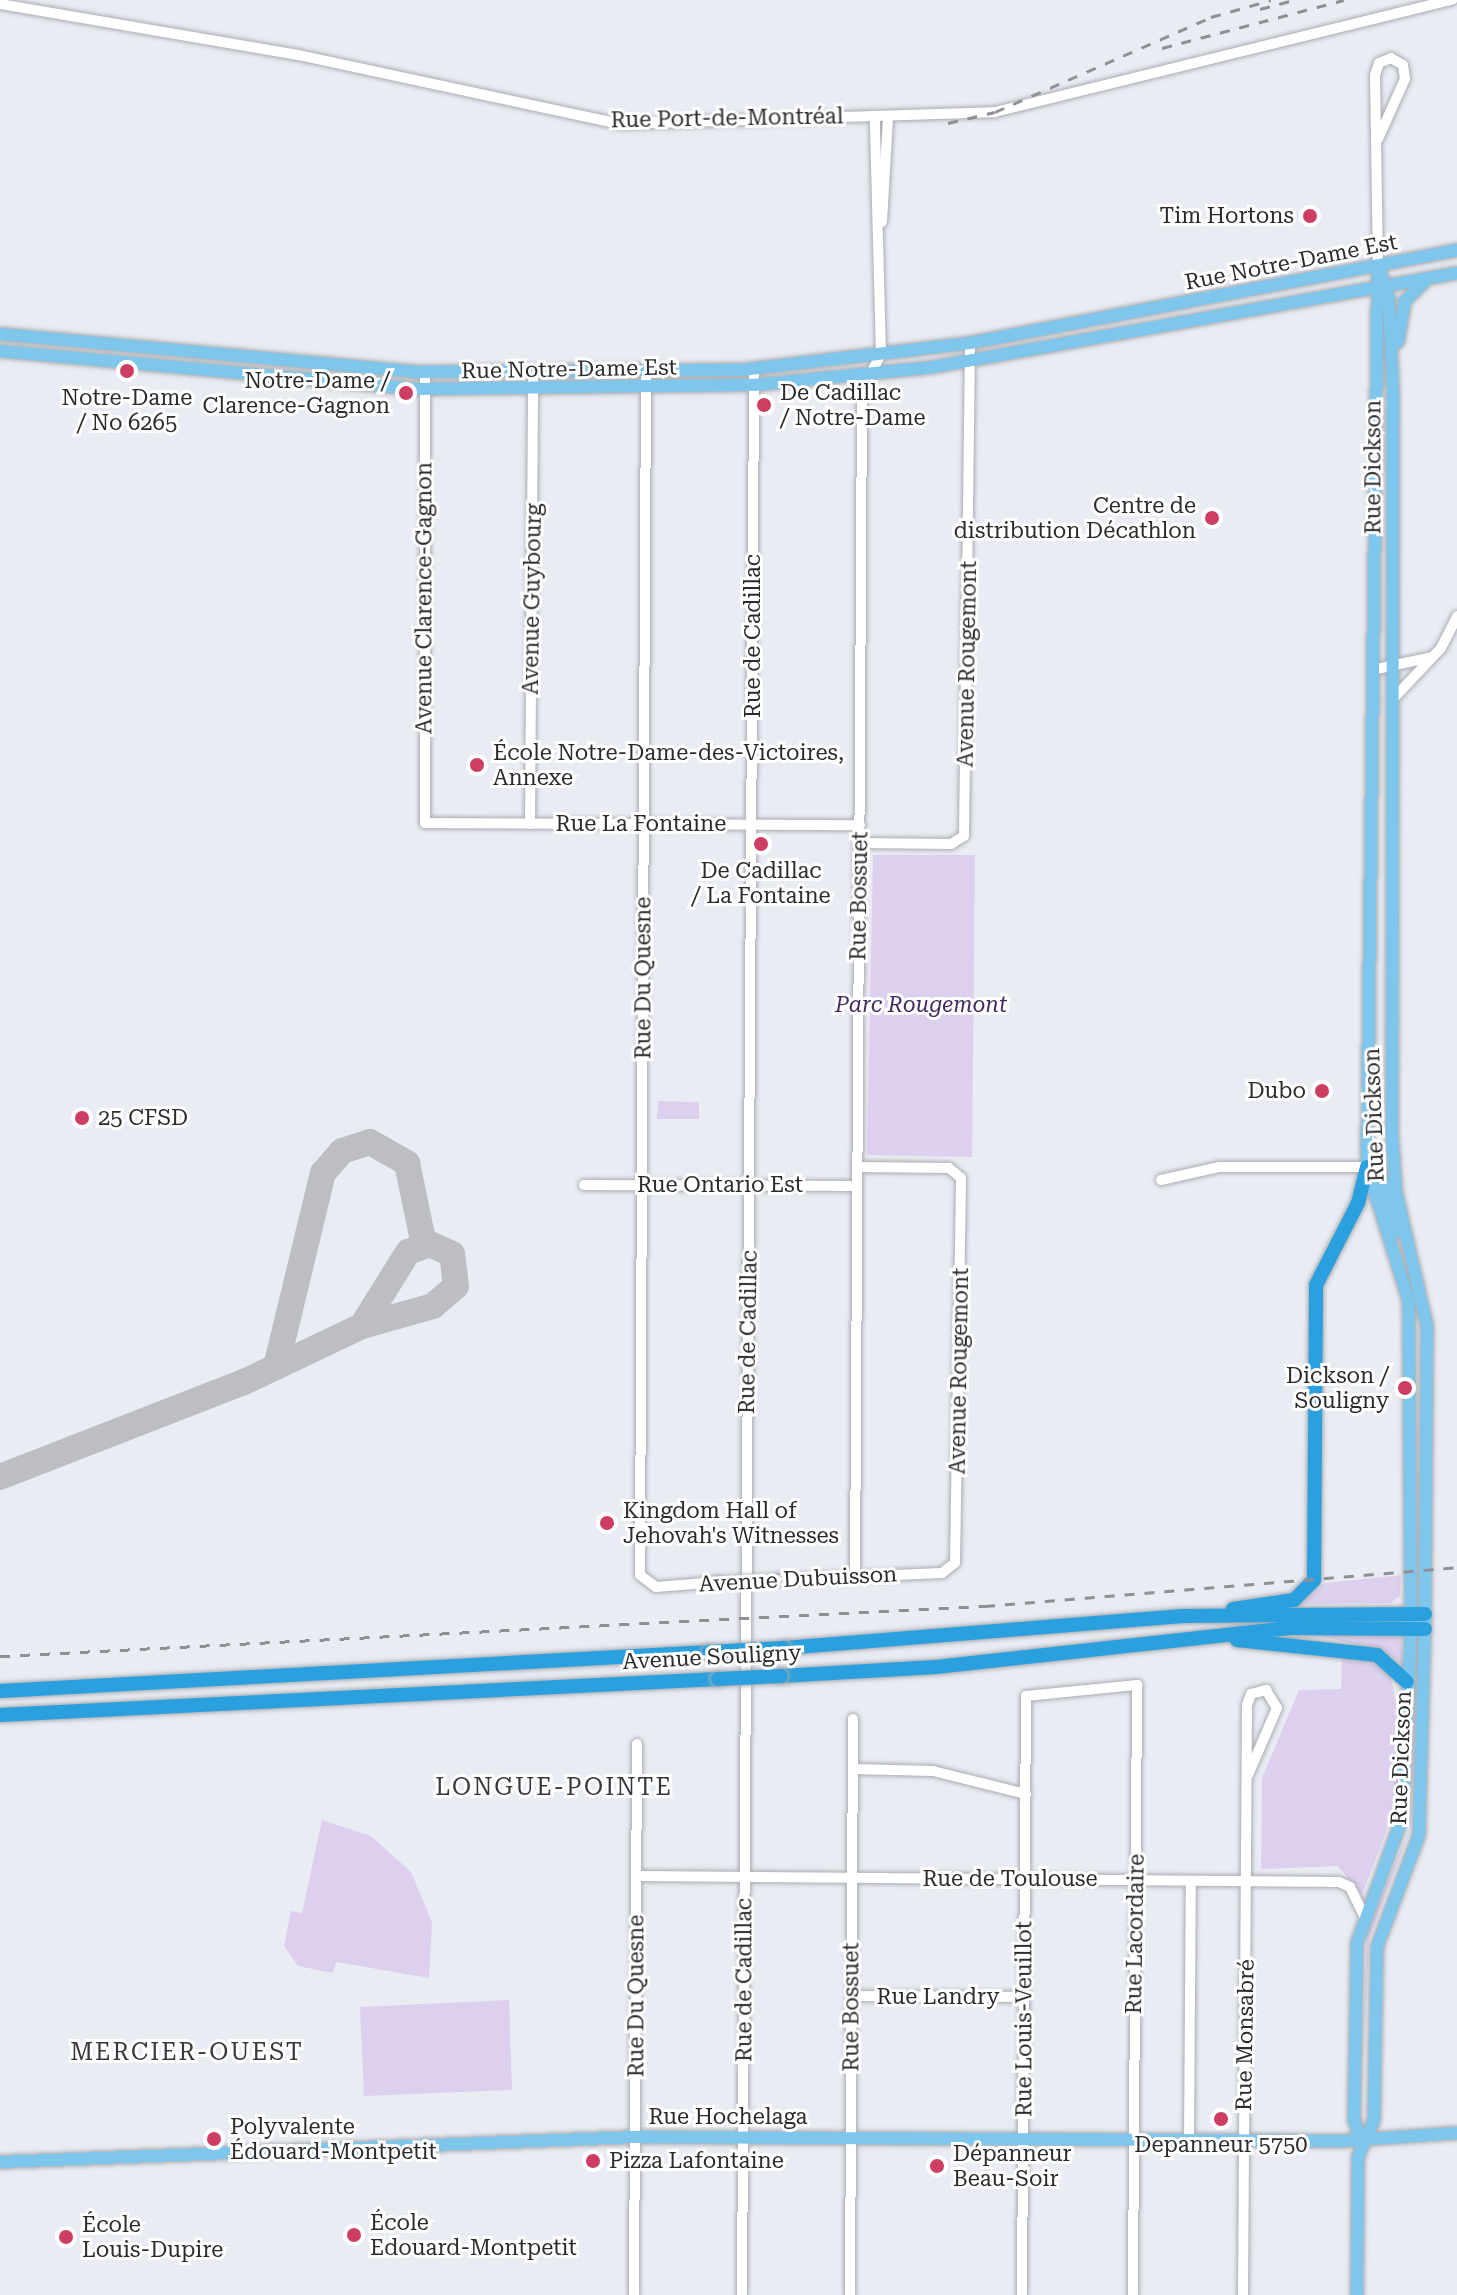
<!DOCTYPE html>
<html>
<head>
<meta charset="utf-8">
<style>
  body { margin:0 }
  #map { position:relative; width:1457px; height:2295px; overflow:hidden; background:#e9ecf2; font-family:"Roboto Serif",serif }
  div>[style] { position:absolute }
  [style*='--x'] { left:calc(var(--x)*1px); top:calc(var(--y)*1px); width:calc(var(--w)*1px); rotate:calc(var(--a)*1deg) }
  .green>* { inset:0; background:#dcd0ee }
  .taxiway>* { height:26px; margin:-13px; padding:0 13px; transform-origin:13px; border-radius:13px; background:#bcbec3 }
  .roads { filter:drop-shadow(0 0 2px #a9adb2) drop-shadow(0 0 2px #a9adb2) }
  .minor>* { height:10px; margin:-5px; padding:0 5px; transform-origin:5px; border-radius:5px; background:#fff }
  .major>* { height:12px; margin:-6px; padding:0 6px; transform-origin:6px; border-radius:6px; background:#7fc6ec }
  .highway>* { height:14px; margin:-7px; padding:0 7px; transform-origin:7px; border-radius:7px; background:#2aa0df }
  .rail>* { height:3px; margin-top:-1.5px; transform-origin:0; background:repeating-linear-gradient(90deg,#8e9094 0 10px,transparent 0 20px) }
  .bridges { filter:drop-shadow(0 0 2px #a9adb2) drop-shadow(0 0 2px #a9adb2) }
  .minor-bridge>* { height:10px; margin:-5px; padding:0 5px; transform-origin:5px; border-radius:5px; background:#fff }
  .highway-bridge>* { height:14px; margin:-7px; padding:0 7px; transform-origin:7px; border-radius:7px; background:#2aa0df }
  .dots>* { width:22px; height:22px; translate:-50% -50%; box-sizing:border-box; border:4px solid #fff; border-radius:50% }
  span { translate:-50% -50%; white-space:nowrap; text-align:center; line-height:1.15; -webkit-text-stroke:6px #fff; paint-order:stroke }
  .street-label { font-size:22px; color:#2a2b2d }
  .poi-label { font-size:22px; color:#2a2b2d }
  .right { translate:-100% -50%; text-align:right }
  .left { translate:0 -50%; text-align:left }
  .park-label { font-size:22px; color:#432a5e; font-style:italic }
  .neighbourhood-label { font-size:24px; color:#36383d; letter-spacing:2px }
</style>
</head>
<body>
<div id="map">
  <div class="green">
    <div style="clip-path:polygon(873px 855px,975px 855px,972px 1157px,867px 1155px)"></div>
    <div style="clip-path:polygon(658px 1101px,699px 1102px,699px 1119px,657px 1119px)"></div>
    <div style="clip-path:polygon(1401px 1575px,1400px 1596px,1390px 1603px,1301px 1604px,1325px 1583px)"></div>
    <div style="clip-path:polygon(1311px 1634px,1401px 1637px,1403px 1666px,1384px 1651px)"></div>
    <div style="clip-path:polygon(1342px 1654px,1370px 1658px,1391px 1676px,1398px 1716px,1396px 1805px,1362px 1895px,1338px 1866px,1261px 1869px,1262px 1778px,1299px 1690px,1341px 1689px)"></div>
    <div style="clip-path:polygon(322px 1820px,371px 1836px,411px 1872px,432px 1922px,429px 1978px,336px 1962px,333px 1973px,298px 1966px,284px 1946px,291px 1911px,302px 1913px)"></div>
    <div style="clip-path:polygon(1413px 1821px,1369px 1939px,1363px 2065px,1367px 1931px)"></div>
    <div style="clip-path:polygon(509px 2000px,512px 2090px,364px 2096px,360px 2007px)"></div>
  </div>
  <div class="taxiway">
    <div style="--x:276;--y:1367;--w:200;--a:-76.4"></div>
    <div style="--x:323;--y:1173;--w:29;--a:-49"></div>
    <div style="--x:342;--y:1151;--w:29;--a:-18"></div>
    <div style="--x:370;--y:1142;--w:43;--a:29.6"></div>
    <div style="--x:407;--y:1163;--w:84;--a:78.3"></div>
    <div style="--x:0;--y:1477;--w:262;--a:-21.3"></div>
    <div style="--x:244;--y:1382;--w:131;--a:-25.4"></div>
    <div style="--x:362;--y:1326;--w:74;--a:-15.7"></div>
    <div style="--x:433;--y:1306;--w:30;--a:-41"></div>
    <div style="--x:456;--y:1286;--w:32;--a:-97"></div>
    <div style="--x:452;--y:1254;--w:24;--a:-156"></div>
    <div style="--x:430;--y:1244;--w:23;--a:160"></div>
    <div style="--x:408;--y:1252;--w:87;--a:121.9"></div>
  </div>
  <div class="roads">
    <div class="minor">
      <div style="--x:0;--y:4;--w:302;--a:9.7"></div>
      <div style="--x:298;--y:55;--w:329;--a:12.1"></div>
      <div style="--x:620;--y:124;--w:375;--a:-1.8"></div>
      <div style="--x:995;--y:112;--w:471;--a:-13.8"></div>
      <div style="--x:1378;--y:139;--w:66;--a:-65.8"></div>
      <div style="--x:1405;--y:79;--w:14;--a:-98"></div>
      <div style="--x:1403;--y:65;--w:14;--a:-150"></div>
      <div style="--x:1391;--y:58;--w:13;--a:157"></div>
      <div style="--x:1379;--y:63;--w:13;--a:108"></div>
      <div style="--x:1375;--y:75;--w:191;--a:89.1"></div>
      <div style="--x:882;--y:222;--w:103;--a:-86.7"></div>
      <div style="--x:425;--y:373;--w:450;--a:90"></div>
      <div style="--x:425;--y:823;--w:435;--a:0.3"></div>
      <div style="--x:646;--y:373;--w:1202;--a:90.29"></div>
      <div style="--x:640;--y:1575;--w:20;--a:37"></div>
      <div style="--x:656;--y:1587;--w:62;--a:-4.6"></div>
      <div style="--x:1372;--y:670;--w:61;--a:-12.2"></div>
      <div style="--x:1392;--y:700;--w:71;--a:-46.7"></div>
      <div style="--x:1441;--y:648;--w:36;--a:-63"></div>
      <div style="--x:530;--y:824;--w:449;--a:-89.6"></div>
      <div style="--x:859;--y:843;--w:92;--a:0.6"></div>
      <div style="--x:951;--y:844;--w:15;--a:-32"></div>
      <div style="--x:964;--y:836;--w:493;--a:-89.3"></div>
      <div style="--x:1161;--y:1180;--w:59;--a:-12.6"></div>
      <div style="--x:1219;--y:1167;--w:148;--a:0"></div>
      <div style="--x:584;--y:1185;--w:273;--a:0.2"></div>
      <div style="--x:855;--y:1576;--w:1186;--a:-89.66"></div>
      <div style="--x:862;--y:390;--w:40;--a:-62"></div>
      <div style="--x:881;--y:355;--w:236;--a:-91.5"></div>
      <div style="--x:776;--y:1580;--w:166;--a:-2.4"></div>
      <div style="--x:942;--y:1573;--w:16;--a:-38"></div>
      <div style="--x:955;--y:1563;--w:385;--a:-89.1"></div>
      <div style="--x:961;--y:1178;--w:16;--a:-140"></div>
      <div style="--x:949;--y:1168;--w:92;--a:-179.4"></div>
      <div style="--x:853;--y:1769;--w:80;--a:1.4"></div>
      <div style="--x:933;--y:1771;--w:96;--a:13.9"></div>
      <div style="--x:637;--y:1876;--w:702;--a:0.49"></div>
      <div style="--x:1339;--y:1882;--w:12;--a:24"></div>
      <div style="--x:1350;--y:1887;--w:32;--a:64"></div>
      <div style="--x:852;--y:1996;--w:172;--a:0.3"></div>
      <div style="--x:1189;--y:2141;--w:260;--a:-89.6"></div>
      <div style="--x:634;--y:2295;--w:551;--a:-89.69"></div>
      <div style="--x:742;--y:2295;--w:1926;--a:-89.64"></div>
      <div style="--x:850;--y:2295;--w:576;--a:-89.7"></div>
      <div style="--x:1022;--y:2295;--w:599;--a:-89.62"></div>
      <div style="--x:1026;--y:1696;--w:112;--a:-5.7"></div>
      <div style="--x:1137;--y:1685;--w:610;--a:90.38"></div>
      <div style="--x:1243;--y:2295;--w:590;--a:-89.61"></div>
      <div style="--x:1247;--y:1705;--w:12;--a:-70"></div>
      <div style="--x:1251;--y:1694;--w:16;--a:-15"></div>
      <div style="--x:1266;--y:1690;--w:21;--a:59"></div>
      <div style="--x:1277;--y:1708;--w:73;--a:113.4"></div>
    </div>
    <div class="major">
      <div style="--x:0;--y:334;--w:416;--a:5.2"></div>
      <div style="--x:414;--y:372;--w:327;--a:-0.4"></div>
      <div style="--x:741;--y:370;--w:231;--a:-6.7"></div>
      <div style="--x:970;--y:343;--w:496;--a:-10.8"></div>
      <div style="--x:1398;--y:342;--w:42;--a:-80.3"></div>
      <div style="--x:1405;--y:301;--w:27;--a:-45"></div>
      <div style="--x:0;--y:351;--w:416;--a:5.2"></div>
      <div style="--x:414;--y:389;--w:340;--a:-0.7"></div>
      <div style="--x:754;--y:385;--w:180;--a:-5.7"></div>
      <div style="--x:933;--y:367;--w:532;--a:-10.17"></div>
      <div style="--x:1367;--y:1167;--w:14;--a:25"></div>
      <div style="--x:1380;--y:1173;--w:62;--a:72.1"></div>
      <div style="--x:1361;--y:2141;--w:22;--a:-108"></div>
      <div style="--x:1354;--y:2120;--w:177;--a:-89"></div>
      <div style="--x:1357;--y:1943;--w:132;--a:-70.1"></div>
      <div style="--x:1402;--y:1819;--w:191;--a:-87.3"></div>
      <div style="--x:1411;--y:1628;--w:326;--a:-90.4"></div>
      <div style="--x:1409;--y:1302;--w:141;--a:-107.3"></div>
      <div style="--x:1367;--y:1167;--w:898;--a:-89.3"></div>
      <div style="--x:0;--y:2162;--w:635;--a:-2.25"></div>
      <div style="--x:635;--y:2137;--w:706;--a:0.32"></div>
      <div style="--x:1341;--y:2141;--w:116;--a:-3.9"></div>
      <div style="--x:1357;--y:2295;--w:138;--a:-89.6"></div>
      <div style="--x:1358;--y:2157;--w:40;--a:-66.6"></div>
      <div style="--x:1374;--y:2120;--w:173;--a:-89"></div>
      <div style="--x:1377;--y:1947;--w:120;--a:-69.4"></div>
      <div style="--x:1419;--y:1835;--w:221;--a:-88.4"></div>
      <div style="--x:1425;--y:1614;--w:288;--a:-89.6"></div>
      <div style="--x:1427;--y:1326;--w:138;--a:-103"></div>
      <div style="--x:1396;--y:1192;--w:57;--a:-94"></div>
      <div style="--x:1392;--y:1135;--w:742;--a:-89.92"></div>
      <div style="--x:1393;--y:393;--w:94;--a:-92.4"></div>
      <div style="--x:1389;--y:299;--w:35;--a:-108"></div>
    </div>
    <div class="highway">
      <div style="--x:1233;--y:1609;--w:62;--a:-8.4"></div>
      <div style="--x:1294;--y:1600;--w:28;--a:-45"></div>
      <div style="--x:1314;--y:1580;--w:295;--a:-89.6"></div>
      <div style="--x:1316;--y:1285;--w:92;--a:-62.9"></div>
      <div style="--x:1358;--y:1203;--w:37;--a:-76"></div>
      <div style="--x:1237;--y:1640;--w:141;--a:6.1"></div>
      <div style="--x:1377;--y:1655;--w:40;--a:42"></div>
      <div style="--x:784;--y:1648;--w:400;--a:-4.6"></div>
      <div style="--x:1183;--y:1616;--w:242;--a:-0.5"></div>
      <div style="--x:781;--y:1676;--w:155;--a:-3.3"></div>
      <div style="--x:936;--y:1667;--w:355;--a:-6.3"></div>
      <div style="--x:1289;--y:1628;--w:136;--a:0.4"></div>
      <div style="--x:0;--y:1691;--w:710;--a:-3.15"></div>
      <div style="--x:0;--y:1715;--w:719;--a:-2.87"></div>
    </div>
  </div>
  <div class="rail">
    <div style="--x:1260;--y:9;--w:35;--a:-15"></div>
    <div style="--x:1162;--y:48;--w:188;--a:-14.8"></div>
    <div style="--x:948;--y:123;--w:48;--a:-13.2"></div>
    <div style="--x:995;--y:112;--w:236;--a:-23.7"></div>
    <div style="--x:1211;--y:17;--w:62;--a:-15.8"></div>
    <div style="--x:0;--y:1656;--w:986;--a:-2.91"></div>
    <div style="--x:985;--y:1606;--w:474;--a:-4.7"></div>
  </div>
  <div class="bridges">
    <div class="minor-bridge">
      <div style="--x:718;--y:1582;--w:58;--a:-2"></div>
    </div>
    <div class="highway-bridge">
      <div style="--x:709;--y:1652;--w:75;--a:-3.1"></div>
      <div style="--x:718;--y:1679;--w:63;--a:-2.7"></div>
    </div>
  </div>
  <div class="dots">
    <div style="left:1310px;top:216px;background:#cd3e62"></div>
    <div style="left:127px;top:371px;background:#cd3e62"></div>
    <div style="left:406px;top:393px;background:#cd3e62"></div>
    <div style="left:764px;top:405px;background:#cd3e62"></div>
    <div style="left:1212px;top:518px;background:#cd3e62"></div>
    <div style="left:477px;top:765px;background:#cd3e62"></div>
    <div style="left:761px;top:844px;background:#cd3e62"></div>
    <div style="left:1322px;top:1091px;background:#cd3e62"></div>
    <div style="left:82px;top:1118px;background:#cd3e62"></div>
    <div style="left:1405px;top:1388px;background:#cd3e62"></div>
    <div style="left:607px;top:1523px;background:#cd3e62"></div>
    <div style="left:1221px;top:2119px;background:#cd3e62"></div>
    <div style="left:214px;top:2139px;background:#cd3e62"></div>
    <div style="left:593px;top:2161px;background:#cd3e62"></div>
    <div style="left:937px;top:2166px;background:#cd3e62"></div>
    <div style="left:354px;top:2235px;background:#cd3e62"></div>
    <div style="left:66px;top:2237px;background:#cd3e62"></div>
  </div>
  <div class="street-label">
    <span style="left:727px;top:118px;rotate:-1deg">Rue Port-de-Montréal</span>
    <span style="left:1291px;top:262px;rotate:-11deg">Rue Notre-Dame Est</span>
    <span style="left:569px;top:369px;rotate:-1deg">Rue Notre-Dame Est</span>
    <span style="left:1373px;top:467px;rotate:-90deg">Rue Dickson</span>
    <span style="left:424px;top:598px;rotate:-90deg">Avenue Clarence-Gagnon</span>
    <span style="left:532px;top:599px;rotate:-89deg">Avenue Guybourg</span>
    <span style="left:753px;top:636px;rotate:-90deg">Rue de Cadillac</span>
    <span style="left:967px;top:664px;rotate:-89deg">Avenue Rougemont</span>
    <span style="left:641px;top:824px">Rue La Fontaine</span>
    <span style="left:859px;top:896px;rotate:-89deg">Rue Bossuet</span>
    <span style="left:643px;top:978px;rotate:-90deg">Rue Du Quesne</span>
    <span style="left:1374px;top:1115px;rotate:-92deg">Rue Dickson</span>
    <span style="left:720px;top:1185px">Rue Ontario Est</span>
    <span style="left:748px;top:1332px;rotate:-89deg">Rue de Cadillac</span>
    <span style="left:959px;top:1371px;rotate:-89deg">Avenue Rougemont</span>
    <span style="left:798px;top:1579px;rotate:-3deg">Avenue Dubuisson</span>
    <span style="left:712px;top:1657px;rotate:-3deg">Avenue Souligny</span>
    <span style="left:1401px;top:1758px;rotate:-88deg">Rue Dickson</span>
    <span style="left:1010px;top:1879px">Rue de Toulouse</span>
    <span style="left:1135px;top:1934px;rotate:-89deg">Rue Lacordaire</span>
    <span style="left:744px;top:1980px;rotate:-90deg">Rue de Cadillac</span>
    <span style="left:636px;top:1996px;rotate:-90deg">Rue Du Quesne</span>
    <span style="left:938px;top:1997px">Rue Landry</span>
    <span style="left:851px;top:2007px;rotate:-90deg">Rue Bossuet</span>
    <span style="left:1024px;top:2019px;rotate:-90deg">Rue Louis-Veuillot</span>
    <span style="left:1245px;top:2035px;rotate:-89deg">Rue Monsabré</span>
    <span style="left:728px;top:2117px">Rue Hochelaga</span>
  </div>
  <div class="poi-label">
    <span class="right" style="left:1294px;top:216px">Tim Hortons</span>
    <span class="right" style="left:390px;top:393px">Notre-Dame /<br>Clarence-Gagnon</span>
    <span class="left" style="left:780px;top:405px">De Cadillac<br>/ Notre-Dame</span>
    <span style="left:127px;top:410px">Notre-Dame<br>/ No 6265</span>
    <span class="right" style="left:1196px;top:518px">Centre de<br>distribution Décathlon</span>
    <span class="left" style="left:493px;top:765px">École Notre-Dame-des-Victoires,<br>Annexe</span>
    <span style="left:761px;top:883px">De Cadillac<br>/ La Fontaine</span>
    <span class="right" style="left:1306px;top:1091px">Dubo</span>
    <span class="left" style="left:98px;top:1118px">25 CFSD</span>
    <span class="right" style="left:1389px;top:1388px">Dickson /<br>Souligny</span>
    <span class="left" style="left:623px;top:1523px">Kingdom Hall of<br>Jehovah's Witnesses</span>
    <span class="left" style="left:230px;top:2139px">Polyvalente<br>Édouard-Montpetit</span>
    <span style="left:1221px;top:2145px">Depanneur 5750</span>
    <span class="left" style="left:953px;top:2166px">Dépanneur<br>Beau-Soir</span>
    <span class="left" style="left:609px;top:2161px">Pizza Lafontaine</span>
    <span class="left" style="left:370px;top:2235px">École<br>Edouard-Montpetit</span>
    <span class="left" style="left:82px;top:2237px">École<br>Louis-Dupire</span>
  </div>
  <div class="park-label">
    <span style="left:921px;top:1005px">Parc Rougemont</span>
  </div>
  <div class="neighbourhood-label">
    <span style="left:554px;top:1788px">LONGUE-POINTE</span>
    <span style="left:187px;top:2053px">MERCIER-OUEST</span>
  </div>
</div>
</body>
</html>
